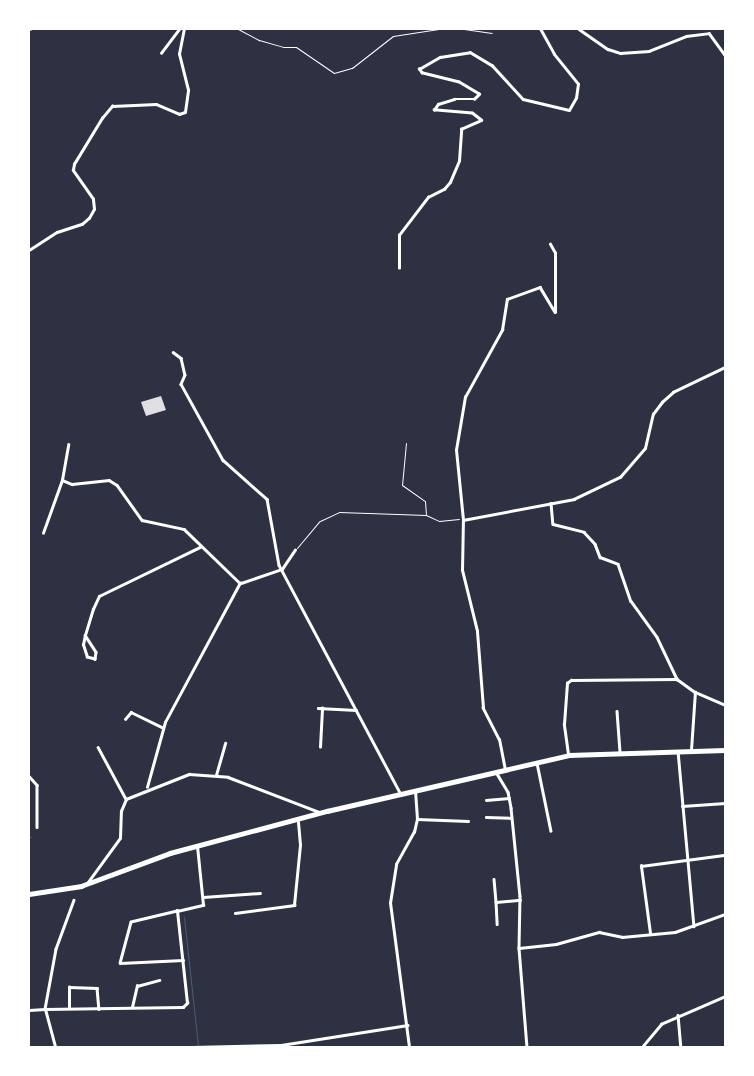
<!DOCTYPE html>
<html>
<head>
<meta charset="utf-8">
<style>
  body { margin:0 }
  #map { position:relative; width:754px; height:1076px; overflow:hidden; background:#2d3142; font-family:Helvetica,sans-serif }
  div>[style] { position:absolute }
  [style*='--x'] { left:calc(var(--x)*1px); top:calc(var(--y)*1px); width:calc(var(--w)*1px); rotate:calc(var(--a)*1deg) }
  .stream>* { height:1px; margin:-0.5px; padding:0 0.5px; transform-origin:0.5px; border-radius:0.5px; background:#4f5d75 }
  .building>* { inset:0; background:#e0e0e3 }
  .path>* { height:1px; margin:-0.5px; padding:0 0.5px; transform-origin:0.5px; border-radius:0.5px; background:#fff }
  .minor>* { height:2.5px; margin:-1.25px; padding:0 1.25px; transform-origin:1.25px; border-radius:1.25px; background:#fff }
  .tertiary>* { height:3px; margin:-1.5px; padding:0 1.5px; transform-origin:1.5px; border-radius:1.5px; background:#fff }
  .primary>* { height:4.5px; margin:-2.25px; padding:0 2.25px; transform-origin:2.25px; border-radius:2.25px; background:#fff }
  span { translate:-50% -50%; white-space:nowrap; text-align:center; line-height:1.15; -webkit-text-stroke:4px #fff; paint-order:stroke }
  .frame { position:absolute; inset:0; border:30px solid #fff; pointer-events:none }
</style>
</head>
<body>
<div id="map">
  <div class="stream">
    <div style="--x:29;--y:837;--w:2;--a:0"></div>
    <div style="--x:184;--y:917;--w:130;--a:83.8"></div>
  </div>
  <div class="building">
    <div style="clip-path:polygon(161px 396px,166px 410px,146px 416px,141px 402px)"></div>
  </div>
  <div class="path">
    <div style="--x:238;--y:29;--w:24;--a:28"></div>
    <div style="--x:259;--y:40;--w:25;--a:16"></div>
    <div style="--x:283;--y:47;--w:13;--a:0"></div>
    <div style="--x:296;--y:47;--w:46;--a:34.4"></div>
    <div style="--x:334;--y:73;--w:19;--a:-16"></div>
    <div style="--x:352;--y:68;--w:52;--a:-38"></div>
    <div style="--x:393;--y:36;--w:46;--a:-8.8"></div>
    <div style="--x:464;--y:29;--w:28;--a:8"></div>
    <div style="--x:29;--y:30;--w:3;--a:-18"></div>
    <div style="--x:406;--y:443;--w:42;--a:95.4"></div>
    <div style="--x:402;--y:485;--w:28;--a:35"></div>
    <div style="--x:425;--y:501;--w:13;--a:86"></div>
    <div style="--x:297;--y:548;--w:35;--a:-50"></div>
    <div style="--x:320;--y:521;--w:21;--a:-25"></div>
    <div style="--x:339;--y:512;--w:87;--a:2"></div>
    <div style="--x:426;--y:515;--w:14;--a:25"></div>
    <div style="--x:439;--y:521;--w:20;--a:-6"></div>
  </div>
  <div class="minor">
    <div style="--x:579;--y:29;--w:35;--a:35"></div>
    <div style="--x:608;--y:49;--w:13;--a:18"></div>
    <div style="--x:620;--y:53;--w:29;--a:-4"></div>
    <div style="--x:649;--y:51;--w:40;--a:-22"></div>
    <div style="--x:686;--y:36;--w:23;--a:-7"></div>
    <div style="--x:709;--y:33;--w:27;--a:54"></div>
    <div style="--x:161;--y:53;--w:30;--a:-53"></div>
    <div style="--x:29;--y:250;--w:33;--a:-33"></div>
    <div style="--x:57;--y:232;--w:26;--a:-18"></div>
    <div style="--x:82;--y:224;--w:9;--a:-41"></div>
    <div style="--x:89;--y:218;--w:10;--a:-61"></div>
    <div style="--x:94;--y:209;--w:10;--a:-96"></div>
    <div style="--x:93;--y:199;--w:35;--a:-125"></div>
    <div style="--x:73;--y:170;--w:6;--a:-81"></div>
    <div style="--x:74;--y:164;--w:54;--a:-58.7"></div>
    <div style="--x:102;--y:118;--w:16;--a:-50"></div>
    <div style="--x:112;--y:106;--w:44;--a:-2.6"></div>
    <div style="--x:156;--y:104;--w:25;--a:23"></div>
    <div style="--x:179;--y:114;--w:6;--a:-18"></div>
    <div style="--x:185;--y:112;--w:22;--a:-82"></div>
    <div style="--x:188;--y:90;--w:37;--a:-104"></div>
    <div style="--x:179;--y:54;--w:25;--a:-79"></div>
    <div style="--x:399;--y:268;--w:33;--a:-90"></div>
    <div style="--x:399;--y:235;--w:48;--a:-52.7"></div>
    <div style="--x:428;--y:197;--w:18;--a:-27"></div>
    <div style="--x:444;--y:189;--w:9;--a:-49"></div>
    <div style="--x:450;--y:182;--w:23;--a:-67"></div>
    <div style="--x:459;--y:161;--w:32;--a:-86"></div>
    <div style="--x:461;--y:129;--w:22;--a:-24"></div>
    <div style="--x:481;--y:120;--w:11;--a:-142"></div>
    <div style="--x:472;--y:113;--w:38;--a:-175"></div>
    <div style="--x:434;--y:110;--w:7;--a:-56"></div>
    <div style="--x:438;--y:104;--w:17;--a:-17"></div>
    <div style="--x:454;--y:99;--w:20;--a:0"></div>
    <div style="--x:474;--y:99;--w:7;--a:-45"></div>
    <div style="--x:479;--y:94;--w:23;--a:-149"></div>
    <div style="--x:459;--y:82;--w:38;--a:-166"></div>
    <div style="--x:422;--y:73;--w:5;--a:-127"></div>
    <div style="--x:419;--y:69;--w:24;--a:-30"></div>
    <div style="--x:440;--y:57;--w:30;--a:-9"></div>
    <div style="--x:470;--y:52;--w:26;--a:31"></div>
    <div style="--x:492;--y:65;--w:46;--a:47.6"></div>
    <div style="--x:523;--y:99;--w:47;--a:13.4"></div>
    <div style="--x:569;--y:110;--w:14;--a:-60"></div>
    <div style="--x:576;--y:98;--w:14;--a:-82"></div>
    <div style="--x:578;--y:84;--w:38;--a:-129"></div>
    <div style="--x:554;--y:54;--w:29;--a:-119"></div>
    <div style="--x:173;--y:352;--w:10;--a:37"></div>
    <div style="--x:181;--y:358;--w:17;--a:77"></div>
    <div style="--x:185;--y:375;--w:10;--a:114"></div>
    <div style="--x:181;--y:384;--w:87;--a:61.1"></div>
    <div style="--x:223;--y:460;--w:59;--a:41.6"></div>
    <div style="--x:267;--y:499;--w:67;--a:79.7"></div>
    <div style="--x:279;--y:565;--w:258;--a:62"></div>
    <div style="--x:62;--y:480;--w:11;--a:22"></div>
    <div style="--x:72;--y:484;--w:37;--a:-6"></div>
    <div style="--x:109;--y:480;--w:9;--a:32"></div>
    <div style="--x:117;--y:485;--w:43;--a:54.5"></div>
    <div style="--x:142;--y:520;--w:43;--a:12.1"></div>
    <div style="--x:184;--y:529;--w:78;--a:44"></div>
    <div style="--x:551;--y:503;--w:21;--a:85"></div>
    <div style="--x:553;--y:524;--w:32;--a:14"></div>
    <div style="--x:584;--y:532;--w:16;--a:47"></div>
    <div style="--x:595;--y:544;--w:14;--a:69"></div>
    <div style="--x:600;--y:557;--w:19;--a:21"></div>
    <div style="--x:618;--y:564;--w:39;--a:71"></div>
    <div style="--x:631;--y:601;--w:44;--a:54.2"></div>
    <div style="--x:657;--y:637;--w:47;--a:64.5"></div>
    <div style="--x:463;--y:520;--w:113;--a:-10.7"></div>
    <div style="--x:574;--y:499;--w:51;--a:-25.6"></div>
    <div style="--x:620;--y:477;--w:38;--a:-49"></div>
    <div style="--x:645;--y:448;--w:35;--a:-77"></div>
    <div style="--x:653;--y:414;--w:15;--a:-53"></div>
    <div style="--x:662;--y:402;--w:15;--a:-42"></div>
    <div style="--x:673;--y:392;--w:58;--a:-25.7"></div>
    <div style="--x:43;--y:533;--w:56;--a:-70.3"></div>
    <div style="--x:62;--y:480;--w:36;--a:-80"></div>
    <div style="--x:282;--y:569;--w:23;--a:-56"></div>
    <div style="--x:241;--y:583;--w:43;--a:-18.9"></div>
    <div style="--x:85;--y:635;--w:20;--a:57"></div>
    <div style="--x:96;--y:652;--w:7;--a:98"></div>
    <div style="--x:95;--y:659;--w:8;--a:-166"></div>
    <div style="--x:87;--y:657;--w:13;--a:-108"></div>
    <div style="--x:83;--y:645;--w:10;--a:-79"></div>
    <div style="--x:85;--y:635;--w:27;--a:-73"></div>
    <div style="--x:93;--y:609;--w:14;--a:-65"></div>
    <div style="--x:99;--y:596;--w:112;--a:-25.9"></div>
    <div style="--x:318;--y:708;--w:38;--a:3"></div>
    <div style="--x:617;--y:711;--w:41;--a:85.8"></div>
    <div style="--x:125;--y:719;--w:9;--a:-49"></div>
    <div style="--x:131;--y:712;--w:34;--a:26"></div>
    <div style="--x:98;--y:747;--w:59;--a:61.7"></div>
    <div style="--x:320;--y:747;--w:39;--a:-87"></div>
    <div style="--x:691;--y:750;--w:58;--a:-86.1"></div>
    <div style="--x:678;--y:751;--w:176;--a:84.8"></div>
    <div style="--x:568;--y:754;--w:30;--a:-98"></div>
    <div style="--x:564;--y:724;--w:41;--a:-85.8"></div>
    <div style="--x:567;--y:683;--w:5;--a:-37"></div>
    <div style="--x:571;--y:680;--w:106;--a:-0.5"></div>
    <div style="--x:677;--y:679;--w:22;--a:36"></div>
    <div style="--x:695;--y:692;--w:33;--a:23"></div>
    <div style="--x:537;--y:763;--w:69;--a:78.4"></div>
    <div style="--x:505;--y:770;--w:31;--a:-101"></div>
    <div style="--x:499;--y:740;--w:36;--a:-117"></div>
    <div style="--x:483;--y:708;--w:77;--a:-94.5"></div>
    <div style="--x:477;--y:631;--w:63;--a:-103.8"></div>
    <div style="--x:462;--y:570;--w:50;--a:-88.9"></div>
    <div style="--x:463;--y:520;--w:70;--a:-95.7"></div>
    <div style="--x:456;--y:450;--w:54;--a:-80.4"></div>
    <div style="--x:465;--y:397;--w:77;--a:-61.1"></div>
    <div style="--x:502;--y:330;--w:31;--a:-81"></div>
    <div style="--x:507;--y:299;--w:35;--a:-20"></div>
    <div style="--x:540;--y:287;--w:29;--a:59"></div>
    <div style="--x:555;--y:312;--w:59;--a:-90"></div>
    <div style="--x:555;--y:253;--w:10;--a:-119"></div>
    <div style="--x:496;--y:772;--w:23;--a:59"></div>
    <div style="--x:508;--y:792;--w:16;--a:79"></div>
    <div style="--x:511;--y:808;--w:88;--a:84.2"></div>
    <div style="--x:520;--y:896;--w:52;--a:91.1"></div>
    <div style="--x:519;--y:948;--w:99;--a:85.4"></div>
    <div style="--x:216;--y:775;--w:33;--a:-74"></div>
    <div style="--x:29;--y:776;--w:12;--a:48"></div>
    <div style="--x:37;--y:785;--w:42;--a:90"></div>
    <div style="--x:147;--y:787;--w:67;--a:-74.5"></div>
    <div style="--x:165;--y:722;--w:158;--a:-61.7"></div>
    <div style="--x:486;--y:800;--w:23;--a:-5"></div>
    <div style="--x:682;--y:806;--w:43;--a:-4"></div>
    <div style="--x:486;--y:817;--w:25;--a:2"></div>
    <div style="--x:417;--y:819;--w:51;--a:2.2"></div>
    <div style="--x:494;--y:879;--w:23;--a:85"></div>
    <div style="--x:496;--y:902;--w:24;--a:-5"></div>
    <div style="--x:88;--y:882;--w:54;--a:-54"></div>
    <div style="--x:120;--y:838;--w:27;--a:-88"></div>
    <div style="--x:121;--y:811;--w:13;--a:-67"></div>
    <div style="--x:126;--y:799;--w:68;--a:-21.6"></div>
    <div style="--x:189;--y:774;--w:39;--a:4"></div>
    <div style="--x:228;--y:777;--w:97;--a:21"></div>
    <div style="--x:203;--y:897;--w:57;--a:-4"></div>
    <div style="--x:74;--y:900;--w:52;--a:110.2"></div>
    <div style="--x:56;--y:949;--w:61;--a:100.4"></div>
    <div style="--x:45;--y:1009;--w:138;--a:-0.8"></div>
    <div style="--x:183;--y:1007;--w:6;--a:-45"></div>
    <div style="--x:187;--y:1003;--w:93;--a:-96.2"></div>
    <div style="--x:177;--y:911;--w:27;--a:-13"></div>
    <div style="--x:203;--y:905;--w:59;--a:-95.8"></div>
    <div style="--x:496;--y:902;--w:22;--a:87"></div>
    <div style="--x:177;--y:911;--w:47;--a:166.6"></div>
    <div style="--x:131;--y:922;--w:42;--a:105"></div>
    <div style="--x:120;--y:963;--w:63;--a:-2.7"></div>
    <div style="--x:235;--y:913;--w:60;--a:-7.7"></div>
    <div style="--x:294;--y:905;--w:60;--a:-84.3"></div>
    <div style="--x:300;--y:845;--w:25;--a:-95"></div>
    <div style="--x:650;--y:933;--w:68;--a:-97.7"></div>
    <div style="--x:641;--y:866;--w:85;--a:-7.5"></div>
    <div style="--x:519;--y:948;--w:37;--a:-6"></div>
    <div style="--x:556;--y:944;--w:45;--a:-15.6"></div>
    <div style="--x:599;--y:932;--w:24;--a:12"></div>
    <div style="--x:622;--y:937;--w:53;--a:-5.4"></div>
    <div style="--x:675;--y:932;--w:53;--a:-19.8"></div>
    <div style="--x:132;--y:1007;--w:22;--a:-77"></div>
    <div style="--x:137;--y:986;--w:23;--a:-15"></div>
    <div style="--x:69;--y:1008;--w:21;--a:-90"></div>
    <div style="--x:69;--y:987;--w:28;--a:2"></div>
    <div style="--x:97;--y:988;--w:21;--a:85"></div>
    <div style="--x:678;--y:1015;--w:32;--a:85"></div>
    <div style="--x:192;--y:1047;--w:89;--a:-1.3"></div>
    <div style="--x:281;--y:1045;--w:128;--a:-9"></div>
    <div style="--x:409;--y:1047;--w:145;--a:-97.5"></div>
    <div style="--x:390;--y:903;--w:39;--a:-81"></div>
    <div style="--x:396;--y:864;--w:37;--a:-61"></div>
    <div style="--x:414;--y:832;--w:13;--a:-77"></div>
    <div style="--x:417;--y:819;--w:28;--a:-94"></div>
    <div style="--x:642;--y:1047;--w:30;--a:-50"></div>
    <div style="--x:661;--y:1024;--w:70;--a:-23.6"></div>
  </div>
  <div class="tertiary">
    <div style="--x:29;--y:1010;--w:16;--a:-4"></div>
    <div style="--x:45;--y:1009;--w:39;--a:75"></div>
  </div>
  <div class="primary">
    <div style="--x:29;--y:894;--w:53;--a:-8.7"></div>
    <div style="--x:81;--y:886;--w:95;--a:-20.3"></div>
    <div style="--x:170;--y:853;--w:163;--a:-15"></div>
    <div style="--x:327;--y:811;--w:248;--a:-13"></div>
    <div style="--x:569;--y:755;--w:156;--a:-1.8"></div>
  </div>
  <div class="frame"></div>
</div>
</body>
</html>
